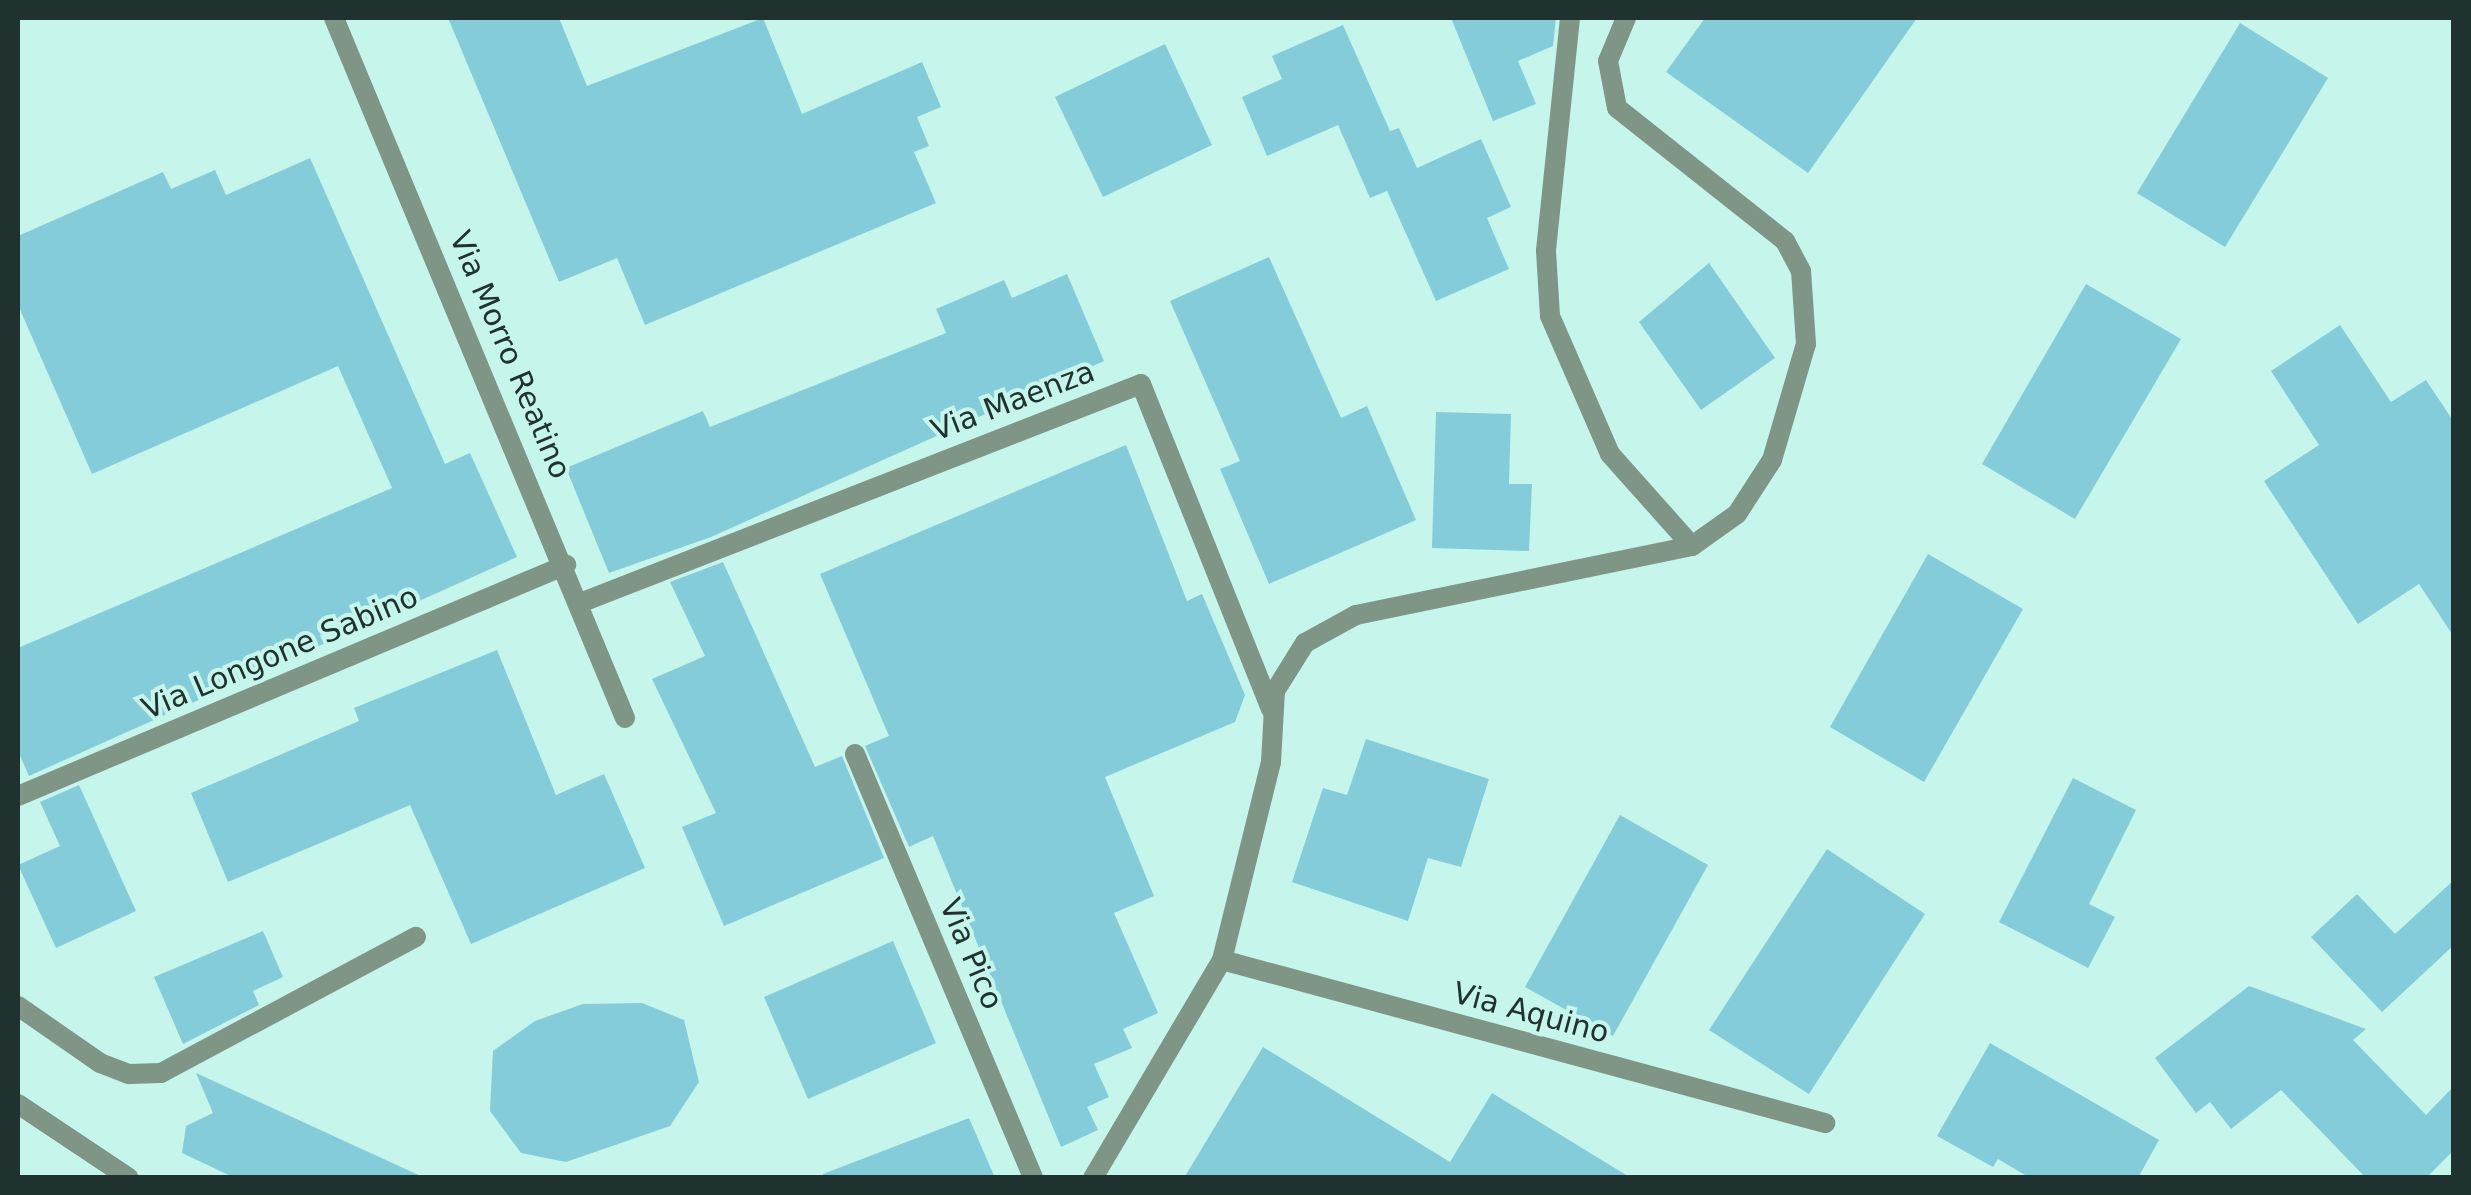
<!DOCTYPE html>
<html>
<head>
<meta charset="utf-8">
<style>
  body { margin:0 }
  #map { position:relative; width:2471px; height:1195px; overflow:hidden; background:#c6f5ec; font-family:"DejaVu Sans",sans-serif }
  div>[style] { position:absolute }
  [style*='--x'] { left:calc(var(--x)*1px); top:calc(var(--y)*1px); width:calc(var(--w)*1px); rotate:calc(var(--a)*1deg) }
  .building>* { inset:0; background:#85ccdb }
  .minor>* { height:20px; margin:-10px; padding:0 10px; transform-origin:10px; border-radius:10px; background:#7f9585 }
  span { translate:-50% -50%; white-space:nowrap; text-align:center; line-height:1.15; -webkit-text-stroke:8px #c6f5ec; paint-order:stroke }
  .street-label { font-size:30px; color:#20322f }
  .frame { position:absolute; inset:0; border:20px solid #20322f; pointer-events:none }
</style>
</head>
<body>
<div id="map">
  <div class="building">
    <div style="clip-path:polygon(448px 18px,559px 18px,587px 86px,763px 18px,802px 114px,922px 62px,941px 107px,917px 117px,929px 146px,914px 152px,936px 203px,645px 325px,617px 258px,559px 282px)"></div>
    <div style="clip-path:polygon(1451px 18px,1556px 18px,1553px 46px,1518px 61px,1536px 104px,1493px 121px)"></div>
    <div style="clip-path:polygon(1705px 18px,1917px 18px,1808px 173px,1666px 72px)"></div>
    <div style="clip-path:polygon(2240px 23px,2328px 78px,2225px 247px,2137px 193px)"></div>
    <div style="clip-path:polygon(1343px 25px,1390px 131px,1399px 128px,1417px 168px,1481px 139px,1511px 207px,1487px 218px,1509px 269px,1436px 301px,1387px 191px,1370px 198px,1338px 125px,1267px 156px,1242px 97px,1282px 79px,1272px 56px)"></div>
    <div style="clip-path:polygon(1165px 44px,1212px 145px,1103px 197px,1055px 97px)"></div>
    <div style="clip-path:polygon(310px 158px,445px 464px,470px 453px,517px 557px,29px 776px,18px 751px,18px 648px,392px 488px,338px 366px,92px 474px,18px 305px,18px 236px,163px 172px,171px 189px,215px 170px,226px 195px)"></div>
    <div style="clip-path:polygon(1269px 257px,1341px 418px,1367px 406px,1416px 520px,1269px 584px,1220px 469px,1240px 461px,1170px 301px)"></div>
    <div style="clip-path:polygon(1709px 263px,1775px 358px,1701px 410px,1639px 322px)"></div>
    <div style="clip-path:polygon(1067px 274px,1104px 361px,711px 537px,609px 573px,566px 468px,703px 411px,710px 427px,946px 333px,936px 309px,1004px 280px,1012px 298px)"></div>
    <div style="clip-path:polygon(2086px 284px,2181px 339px,2075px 519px,1982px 464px)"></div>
    <div style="clip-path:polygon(2340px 325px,2391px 402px,2426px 380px,2454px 422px,2454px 637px,2419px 584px,2358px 624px,2264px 481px,2319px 445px,2271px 371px)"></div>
    <div style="clip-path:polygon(1436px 412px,1511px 414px,1509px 484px,1532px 484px,1529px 551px,1432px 548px)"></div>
    <div style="clip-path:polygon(1126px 445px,1187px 601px,1202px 594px,1245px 695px,1235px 722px,1105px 777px,1154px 896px,1114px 913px,1158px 1013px,1123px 1029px,1132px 1048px,1094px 1064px,1109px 1097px,1087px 1107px,1098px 1130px,1061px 1147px,933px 836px,909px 847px,865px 746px,889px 736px,820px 574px)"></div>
    <div style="clip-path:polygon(1928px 554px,2023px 609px,1924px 782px,1830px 727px)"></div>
    <div style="clip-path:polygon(723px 562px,815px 767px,842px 756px,884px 858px,724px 926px,682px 827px,716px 813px,652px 679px,705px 656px,670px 582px)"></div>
    <div style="clip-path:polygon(497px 650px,556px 795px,604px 774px,645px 868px,471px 944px,410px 805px,228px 882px,191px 793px,359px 721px,354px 708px)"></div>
    <div style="clip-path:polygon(1366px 739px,1489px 779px,1461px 867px,1428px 858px,1408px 921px,1292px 882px,1323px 788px,1347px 795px)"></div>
    <div style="clip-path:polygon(2073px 778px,2136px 810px,2089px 904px,2115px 917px,2088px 968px,1999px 922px)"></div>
    <div style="clip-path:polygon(79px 785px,136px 911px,56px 948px,18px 865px,60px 846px,40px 802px)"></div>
    <div style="clip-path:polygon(1620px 815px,1708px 865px,1613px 1036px,1525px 987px)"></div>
    <div style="clip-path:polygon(1827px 849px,1925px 914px,1809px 1094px,1709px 1030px)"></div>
    <div style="clip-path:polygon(2454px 880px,2454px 945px,2382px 1012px,2311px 937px,2357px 894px,2395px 934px)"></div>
    <div style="clip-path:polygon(263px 931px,283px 977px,253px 991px,259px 1005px,183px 1044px,154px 977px)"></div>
    <div style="clip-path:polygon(893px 941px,936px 1043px,808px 1099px,764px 997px)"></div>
    <div style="clip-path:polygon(2249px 986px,2366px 1029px,2353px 1040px,2426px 1115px,2454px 1086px,2454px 1150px,2426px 1178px,2366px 1178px,2281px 1090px,2231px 1129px,2210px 1102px,2196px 1113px,2155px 1058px)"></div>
    <div style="clip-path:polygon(642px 1003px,684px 1020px,699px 1082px,670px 1126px,566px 1162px,521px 1153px,490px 1111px,493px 1051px,535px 1021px,583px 1004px)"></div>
    <div style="clip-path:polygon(1990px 1043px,2159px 1140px,2138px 1178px,2030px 1178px,1998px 1159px,1993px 1167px,1937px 1136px)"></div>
    <div style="clip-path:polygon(1263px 1047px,1450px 1162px,1492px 1093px,1631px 1178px,1184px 1178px)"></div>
    <div style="clip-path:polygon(196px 1073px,425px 1178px,235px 1178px,182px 1153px,186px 1126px,213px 1113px)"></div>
    <div style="clip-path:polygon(969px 1118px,995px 1178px,824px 1178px,823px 1174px)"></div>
  </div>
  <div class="minor">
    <div style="--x:334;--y:18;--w:758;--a:67.43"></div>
    <div style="--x:1570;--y:18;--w:234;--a:95.9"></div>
    <div style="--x:1546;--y:251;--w:65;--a:86.5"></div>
    <div style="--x:1550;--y:316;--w:150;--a:66.5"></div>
    <div style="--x:1610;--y:454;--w:123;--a:48.3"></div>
    <div style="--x:580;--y:603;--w:602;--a:-21.32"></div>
    <div style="--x:1141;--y:384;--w:350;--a:68.2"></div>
    <div style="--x:855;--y:754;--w:460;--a:67.2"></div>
    <div style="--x:18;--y:796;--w:595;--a:-22.86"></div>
    <div style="--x:1222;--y:960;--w:625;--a:15.13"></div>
    <div style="--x:18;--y:1006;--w:100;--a:34.8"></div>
    <div style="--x:100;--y:1063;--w:31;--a:21"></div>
    <div style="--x:129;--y:1074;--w:32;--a:-2"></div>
    <div style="--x:161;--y:1073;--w:289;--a:-28.1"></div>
    <div style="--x:18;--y:1104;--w:133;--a:33.7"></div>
    <div style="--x:1093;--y:1178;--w:253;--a:-59.4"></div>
    <div style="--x:1222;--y:960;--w:204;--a:-76.1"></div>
    <div style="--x:1271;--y:762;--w:71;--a:-86.8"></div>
    <div style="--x:1275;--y:691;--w:57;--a:-58"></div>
    <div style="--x:1305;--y:643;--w:58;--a:-28.8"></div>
    <div style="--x:1356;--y:615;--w:343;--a:-11.6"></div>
    <div style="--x:1692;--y:546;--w:55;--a:-35.4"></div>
    <div style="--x:1737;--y:514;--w:64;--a:-57.1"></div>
    <div style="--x:1772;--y:460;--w:121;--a:-73.7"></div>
    <div style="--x:1806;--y:344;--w:73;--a:-93.9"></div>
    <div style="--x:1801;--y:271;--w:34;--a:-118"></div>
    <div style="--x:1785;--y:241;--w:214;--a:-141.6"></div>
    <div style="--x:1617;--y:108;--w:48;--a:-100.8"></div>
    <div style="--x:1608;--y:61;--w:47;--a:-67.3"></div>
  </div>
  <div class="street-label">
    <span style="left:510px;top:355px;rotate:67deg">Via Morro Reatino</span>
    <span style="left:1013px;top:401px;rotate:-21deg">Via Maenza</span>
    <span style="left:280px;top:653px;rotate:-23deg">Via Longone Sabino</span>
    <span style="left:971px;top:954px;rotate:67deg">Via Pico</span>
    <span style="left:1531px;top:1013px;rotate:15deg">Via Aquino</span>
  </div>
  <div class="frame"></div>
</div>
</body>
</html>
